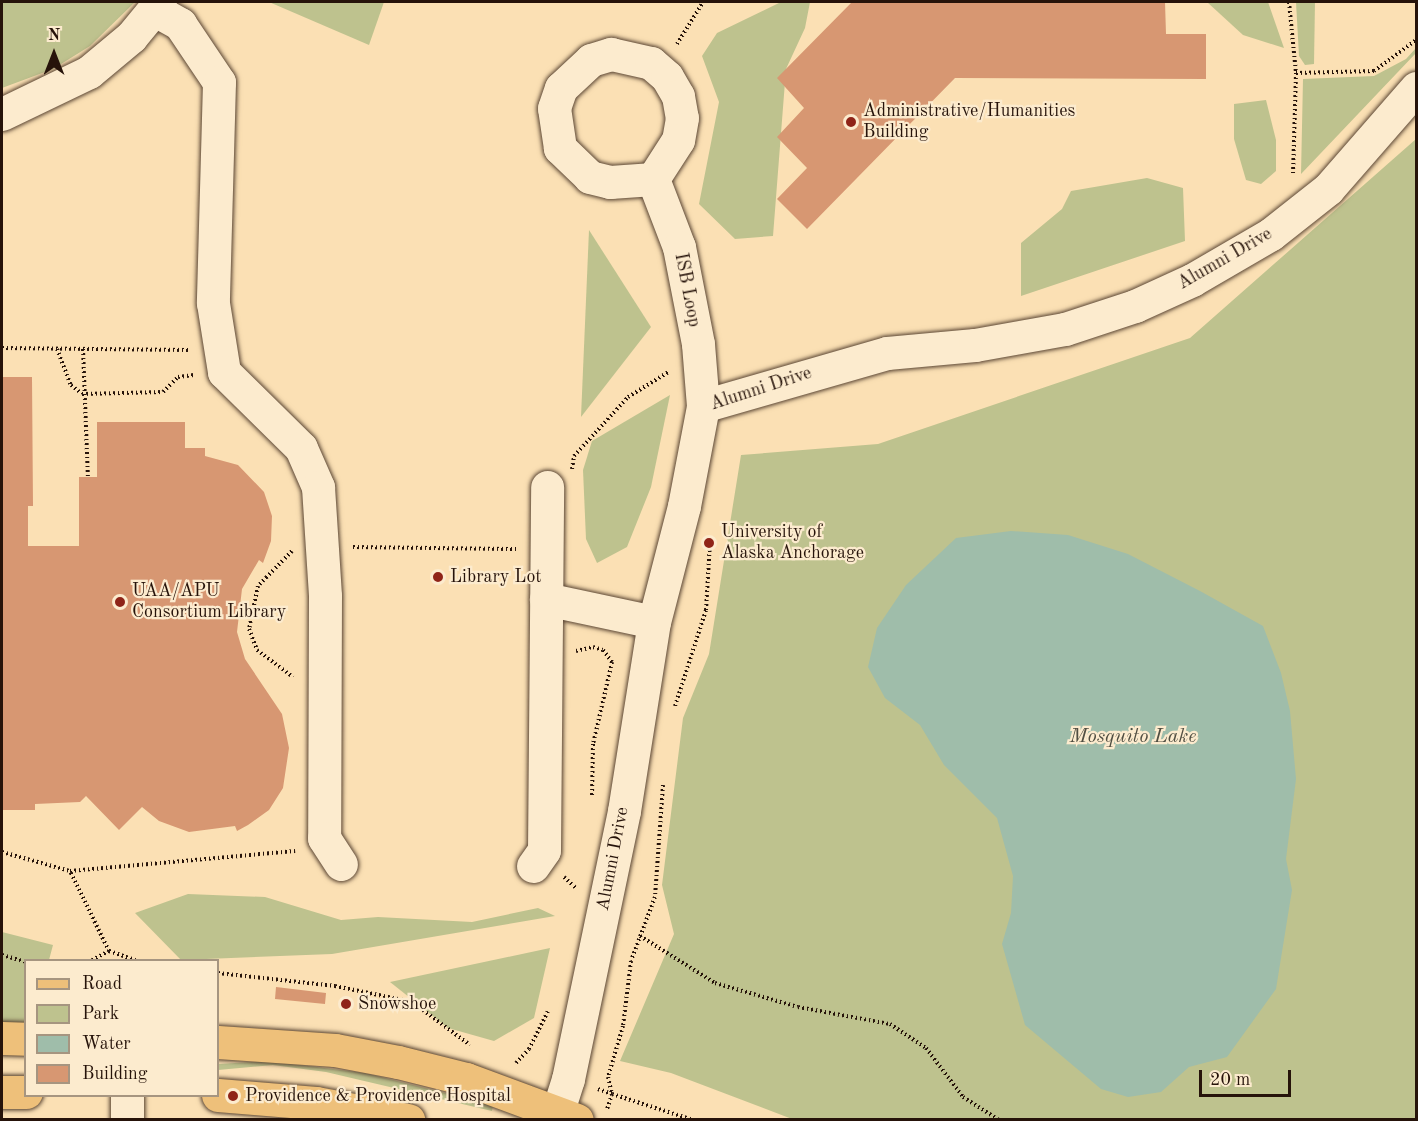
<!DOCTYPE html>
<html>
<head>
<meta charset="utf-8">
<style>
  body { margin:0 }
  #map { position:relative; width:1418px; height:1121px; overflow:hidden; background:#fbe0b4; font-family:"Old Standard TT",serif }
  div>[style] { position:absolute }
  [style*='--x'] { left:calc(var(--x)*1px); top:calc(var(--y)*1px); width:calc(var(--w)*1px); rotate:calc(var(--a)*1deg) }
  .green>* { inset:0; background:#bec28e }
  .water>* { inset:0; background:#9fbdaa }
  .building>* { inset:0; background:#d79772 }
  .path>* { height:4px; margin-top:-2px; transform-origin:0; background:repeating-linear-gradient(90deg,#26130a 0 1.5px,transparent 0 4.5px) }
  .roads { filter:drop-shadow(0 0 2px #5b4634) drop-shadow(0 0 2px #5b4634) }
  .minor>* { height:33px; margin:-16.5px; padding:0 16.5px; transform-origin:16.5px; border-radius:16.5px; background:#fcebce }
  .major>* { height:33px; margin:-16.5px; padding:0 16.5px; transform-origin:16.5px; border-radius:16.5px; background:#eec07a }
  .dots>* { width:16px; height:16px; translate:-50% -50%; box-sizing:border-box; border:3px solid #fcebce; border-radius:50% }
  span { translate:-50% -50%; white-space:nowrap; text-align:center; line-height:1.15; -webkit-text-stroke:4.5px #fcebce; paint-order:stroke }
  .poi-label { font-size:18px; color:#26130a }
  .left { translate:0 -50%; text-align:left }
  .street-label { font-size:18px; color:#26130a }
  .water-label { font-size:20px; color:#504e42; font-style:italic }
  .frame { position:absolute; inset:0; border:3px solid #26130a; pointer-events:none }
  .legend { position:absolute; left:24px; top:959px; width:195px; height:138px; box-sizing:border-box; background:#fcebce; border:2px solid #a69580; margin:0; padding:8px 10px; list-style:none; font-size:18px; color:#26130a }
  .legend li { display:flex; align-items:center; gap:12px; height:30px }
  .legend b { width:30px; border:2px solid #a69580 }
  .north { position:absolute; left:24px; top:24px; width:60px; height:60px; -webkit-text-stroke:4px #fcebce; paint-order:stroke; rotate:0deg; font-size:16px; font-weight:700; line-height:24px; text-align:center; color:#26130a }
  .north::after { content:''; display:block; margin:auto; width:21px; height:27px; background:#26130a; clip-path:polygon(50% 0,100% 100%,50% 72%,0 100%) }
  .scale { position:absolute; left:1199px; top:1070px; width:92px; height:27px; box-sizing:border-box; border:3px solid #26130a; border-top:0; padding-left:8px; font-size:18px; line-height:21px; white-space:nowrap; color:#26130a; -webkit-text-stroke:4px #fcebce; paint-order:stroke }
</style>
</head>
<body>
<div id="map">
  <div class="green">
    <div style="clip-path:polygon(2px 2px,135px 2px,90px 46px,53px 69px,2px 88px)"></div>
    <div style="clip-path:polygon(269px 2px,384px 2px,369px 45px)"></div>
    <div style="clip-path:polygon(781px 2px,810px 2px,805px 28px,786px 69px,773px 236px,735px 239px,699px 204px,719px 102px,702px 56px,717px 33px)"></div>
    <div style="clip-path:polygon(1207px 2px,1268px 2px,1284px 48px,1243px 35px)"></div>
    <div style="clip-path:polygon(1296px 2px,1315px 2px,1314px 64px,1305px 65px,1299px 56px)"></div>
    <div style="clip-path:polygon(1416px 48px,1416px 53px,1301px 174px,1303px 79px,1374px 76px,1406px 59px)"></div>
    <div style="clip-path:polygon(1266px 100px,1276px 140px,1276px 171px,1261px 184px,1246px 180px,1234px 139px,1234px 104px)"></div>
    <div style="clip-path:polygon(1416px 139px,1416px 1119px,792px 1119px,671px 1073px,620px 1061px,674px 934px,662px 885px,683px 718px,709px 654px,741px 455px,878px 444px,1190px 338px)"></div>
    <div style="clip-path:polygon(1147px 178px,1183px 188px,1185px 241px,1021px 296px,1021px 243px,1062px 209px,1071px 191px)"></div>
    <div style="clip-path:polygon(589px 230px,651px 327px,581px 417px)"></div>
    <div style="clip-path:polygon(670px 395px,651px 487px,627px 547px,597px 563px,586px 539px,583px 470px,592px 441px)"></div>
    <div style="clip-path:polygon(188px 894px,265px 897px,341px 920px,378px 917px,472px 922px,538px 908px,555px 916px,332px 954px,181px 960px,135px 913px)"></div>
    <div style="clip-path:polygon(2px 932px,53px 945px,49px 960px,26px 960px,25px 1023px,2px 1023px)"></div>
    <div style="clip-path:polygon(550px 948px,534px 1018px,494px 1041px,448px 1028px,390px 982px)"></div>
    <div style="clip-path:polygon(268px 1061px,365px 1073px,493px 1105px,492px 1111px,326px 1072px,273px 1065px,218px 1070px,218px 1064px)"></div>
  </div>
  <div class="water">
    <div style="clip-path:polygon(1011px 531px,1068px 535px,1128px 554px,1200px 591px,1263px 626px,1281px 673px,1290px 711px,1296px 779px,1286px 859px,1292px 890px,1276px 989px,1227px 1057px,1189px 1067px,1161px 1092px,1128px 1097px,1101px 1089px,1025px 1025px,1002px 944px,1011px 913px,1013px 876px,997px 818px,944px 765px,920px 725px,885px 698px,868px 667px,877px 628px,906px 585px,956px 538px)"></div>
  </div>
  <div class="building">
    <div style="clip-path:polygon(852px 2px,1165px 2px,1166px 34px,1206px 34px,1206px 79px,955px 78px,807px 229px,777px 199px,807px 168px,777px 137px,804px 108px,777px 78px)"></div>
    <div style="clip-path:polygon(2px 377px,32px 377px,33px 506px,28px 506px,28px 546px,79px 546px,79px 477px,97px 477px,97px 422px,185px 422px,185px 448px,205px 448px,205px 456px,238px 465px,264px 492px,272px 516px,271px 541px,263px 563px,259px 560px,242px 589px,237px 632px,245px 659px,282px 714px,289px 748px,283px 788px,269px 810px,248px 825px,237px 831px,235px 826px,189px 832px,159px 821px,142px 807px,119px 830px,86px 796px,80px 802px,35px 804px,35px 810px,2px 810px)"></div>
    <div style="clip-path:polygon(276px 987px,326px 993px,325px 1004px,275px 999px)"></div>
  </div>
  <div class="path">
    <div style="--x:1289;--y:2;--w:71;--a:84.4"></div>
    <div style="--x:1296;--y:73;--w:102;--a:91.7"></div>
    <div style="--x:677;--y:44;--w:49;--a:-58.2"></div>
    <div style="--x:1296;--y:73;--w:78;--a:-1.5"></div>
    <div style="--x:1374;--y:71;--w:52;--a:-36.4"></div>
    <div style="--x:2;--y:348;--w:186;--a:0.6"></div>
    <div style="--x:57;--y:349;--w:39;--a:69"></div>
    <div style="--x:71;--y:385;--w:14;--a:39"></div>
    <div style="--x:82;--y:394;--w:81;--a:-1.4"></div>
    <div style="--x:163;--y:392;--w:21;--a:-45"></div>
    <div style="--x:178;--y:377;--w:16;--a:-7"></div>
    <div style="--x:83;--y:349;--w:128;--a:87.8"></div>
    <div style="--x:572;--y:469;--w:13;--a:-81"></div>
    <div style="--x:574;--y:456;--w:80;--a:-47.5"></div>
    <div style="--x:628;--y:397;--w:49;--a:-31.8"></div>
    <div style="--x:353;--y:547;--w:163;--a:0.7"></div>
    <div style="--x:292;--y:551;--w:49;--a:134.2"></div>
    <div style="--x:258;--y:586;--w:44;--a:101.8"></div>
    <div style="--x:249;--y:629;--w:22;--a:69"></div>
    <div style="--x:257;--y:650;--w:45;--a:36.9"></div>
    <div style="--x:576;--y:651;--w:17;--a:-13"></div>
    <div style="--x:593;--y:647;--w:10;--a:17"></div>
    <div style="--x:603;--y:650;--w:15;--a:53"></div>
    <div style="--x:612;--y:662;--w:84;--a:103"></div>
    <div style="--x:593;--y:744;--w:51;--a:91.1"></div>
    <div style="--x:675;--y:706;--w:101;--a:-72.1"></div>
    <div style="--x:706;--y:610;--w:68;--a:-86.6"></div>
    <div style="--x:663;--y:785;--w:112;--a:94.1"></div>
    <div style="--x:655;--y:897;--w:68;--a:110.6"></div>
    <div style="--x:631;--y:961;--w:65;--a:97"></div>
    <div style="--x:623;--y:1026;--w:53;--a:106.4"></div>
    <div style="--x:608;--y:1077;--w:17;--a:77"></div>
    <div style="--x:612;--y:1094;--w:85;--a:17.8"></div>
    <div style="--x:2;--y:852;--w:71;--a:15.6"></div>
    <div style="--x:564;--y:877;--w:16;--a:43"></div>
    <div style="--x:640;--y:936;--w:89;--a:32.1"></div>
    <div style="--x:715;--y:983;--w:86;--a:16.1"></div>
    <div style="--x:798;--y:1007;--w:94;--a:10.5"></div>
    <div style="--x:890;--y:1024;--w:43;--a:33.7"></div>
    <div style="--x:926;--y:1048;--w:61;--a:52.9"></div>
    <div style="--x:963;--y:1097;--w:43;--a:32.6"></div>
    <div style="--x:109;--y:951;--w:89;--a:-116"></div>
    <div style="--x:70;--y:871;--w:226;--a:-5.1"></div>
    <div style="--x:2;--y:955;--w:25;--a:16"></div>
    <div style="--x:92;--y:960;--w:19;--a:-28"></div>
    <div style="--x:109;--y:951;--w:28;--a:19"></div>
    <div style="--x:218;--y:973;--w:118;--a:6.3"></div>
    <div style="--x:335;--y:986;--w:79;--a:11.7"></div>
    <div style="--x:412;--y:1002;--w:72;--a:36.6"></div>
    <div style="--x:516;--y:1063;--w:19;--a:-47"></div>
    <div style="--x:529;--y:1049;--w:42;--a:-63.4"></div>
    <div style="--x:598;--y:1089;--w:15;--a:20"></div>
    <div style="--x:612;--y:1094;--w:16;--a:108"></div>
  </div>
  <div class="roads">
    <div class="minor">
      <div style="--x:155;--y:10;--w:29;--a:29"></div>
      <div style="--x:180;--y:24;--w:70;--a:56.1"></div>
      <div style="--x:219;--y:82;--w:221;--a:91.6"></div>
      <div style="--x:213;--y:303;--w:70;--a:80.9"></div>
      <div style="--x:224;--y:372;--w:108;--a:44.6"></div>
      <div style="--x:301;--y:448;--w:43;--a:66.4"></div>
      <div style="--x:318;--y:487;--w:109;--a:86.3"></div>
      <div style="--x:325;--y:596;--w:242;--a:90.2"></div>
      <div style="--x:324;--y:838;--w:31;--a:57"></div>
      <div style="--x:611;--y:54;--w:41;--a:12.7"></div>
      <div style="--x:651;--y:63;--w:21;--a:41"></div>
      <div style="--x:667;--y:77;--w:22;--a:60"></div>
      <div style="--x:678;--y:96;--w:22;--a:80"></div>
      <div style="--x:682;--y:118;--w:22;--a:100"></div>
      <div style="--x:678;--y:140;--w:46;--a:122.7"></div>
      <div style="--x:653;--y:179;--w:43;--a:176"></div>
      <div style="--x:610;--y:182;--w:21;--a:-166"></div>
      <div style="--x:590;--y:177;--w:42;--a:-136"></div>
      <div style="--x:560;--y:148;--w:40;--a:-98.5"></div>
      <div style="--x:554;--y:108;--w:21;--a:-71"></div>
      <div style="--x:561;--y:88;--w:41;--a:-43"></div>
      <div style="--x:591;--y:60;--w:21;--a:-17"></div>
      <div style="--x:2;--y:114;--w:97;--a:-25.8"></div>
      <div style="--x:89;--y:72;--w:55;--a:-39.8"></div>
      <div style="--x:131;--y:37;--w:45;--a:-50.4"></div>
      <div style="--x:653;--y:179;--w:73;--a:69.1"></div>
      <div style="--x:679;--y:247;--w:99;--a:78.9"></div>
      <div style="--x:698;--y:344;--w:62;--a:85.4"></div>
      <div style="--x:546;--y:599;--w:110;--a:12"></div>
      <div style="--x:533;--y:866;--w:19;--a:-55"></div>
      <div style="--x:544;--y:850;--w:363;--a:-89.5"></div>
      <div style="--x:127;--y:1096;--w:24;--a:90"></div>
      <div style="--x:555;--y:1120;--w:43;--a:-72.4"></div>
      <div style="--x:568;--y:1079;--w:274;--a:-78.2"></div>
      <div style="--x:624;--y:811;--w:191;--a:-81"></div>
      <div style="--x:654;--y:622;--w:120;--a:-75.5"></div>
      <div style="--x:684;--y:506;--w:102;--a:-79.2"></div>
      <div style="--x:703;--y:406;--w:191;--a:-16.1"></div>
      <div style="--x:887;--y:353;--w:88;--a:-5.2"></div>
      <div style="--x:975;--y:345;--w:91;--a:-10.1"></div>
      <div style="--x:1065;--y:329;--w:74;--a:-18.2"></div>
      <div style="--x:1135;--y:306;--w:63;--a:-24.5"></div>
      <div style="--x:1192;--y:280;--w:91;--a:-30.2"></div>
      <div style="--x:1271;--y:234;--w:73;--a:-38.3"></div>
      <div style="--x:1328;--y:189;--w:134;--a:-48.9"></div>
    </div>
    <div class="major">
      <div style="--x:2;--y:1038;--w:24;--a:2"></div>
      <div style="--x:218;--y:1042;--w:117;--a:3.9"></div>
      <div style="--x:335;--y:1050;--w:64;--a:10.8"></div>
      <div style="--x:398;--y:1062;--w:70;--a:14"></div>
      <div style="--x:466;--y:1079;--w:118;--a:20.3"></div>
      <div style="--x:2;--y:1092;--w:24;--a:0"></div>
      <div style="--x:218;--y:1095;--w:98;--a:4.7"></div>
      <div style="--x:316;--y:1103;--w:94;--a:10.5"></div>
    </div>
  </div>
  <div class="dots">
    <div style="left:851px;top:122px;background:#8f2418"></div>
    <div style="left:709px;top:543px;background:#8f2418"></div>
    <div style="left:438px;top:577px;background:#8f2418"></div>
    <div style="left:120px;top:602px;background:#8f2418"></div>
    <div style="left:346px;top:1004px;background:#8f2418"></div>
    <div style="left:233px;top:1096px;background:#8f2418"></div>
  </div>
  <div class="poi-label">
    <span class="left" style="left:863px;top:122px">Administrative/Humanities<br>Building</span>
    <span class="left" style="left:721px;top:543px">University of<br>Alaska Anchorage</span>
    <span class="left" style="left:450px;top:577px">Library Lot</span>
    <span class="left" style="left:132px;top:602px">UAA/APU<br>Consortium Library</span>
    <span class="left" style="left:358px;top:1004px">Snowshoe</span>
    <span class="left" style="left:245px;top:1096px">Providence &amp; Providence Hospital</span>
  </div>
  <div class="street-label">
    <span style="left:1225px;top:259px;rotate:-30deg">Alumni Drive</span>
    <span style="left:687px;top:290px;rotate:79deg">ISB Loop</span>
    <span style="left:761px;top:389px;rotate:-18deg">Alumni Drive</span>
    <span style="left:613px;top:859px;rotate:-79deg">Alumni Drive</span>
  </div>
  <div class="water-label">
    <span style="left:1133px;top:737px">Mosquito Lake</span>
  </div>
  <div class="frame"></div>
  <ul class="legend">
  <li><b style="height:8px;background:#eec07a"></b>Road</li>
  <li><b style="height:16px;background:#bec28e"></b>Park</li>
  <li><b style="height:16px;background:#9fbdaa"></b>Water</li>
  <li><b style="height:16px;background:#d79772"></b>Building</li>
  </ul>
  <div class="north">N</div>
  <div class="scale">20 m</div>
</div>
</body>
</html>
